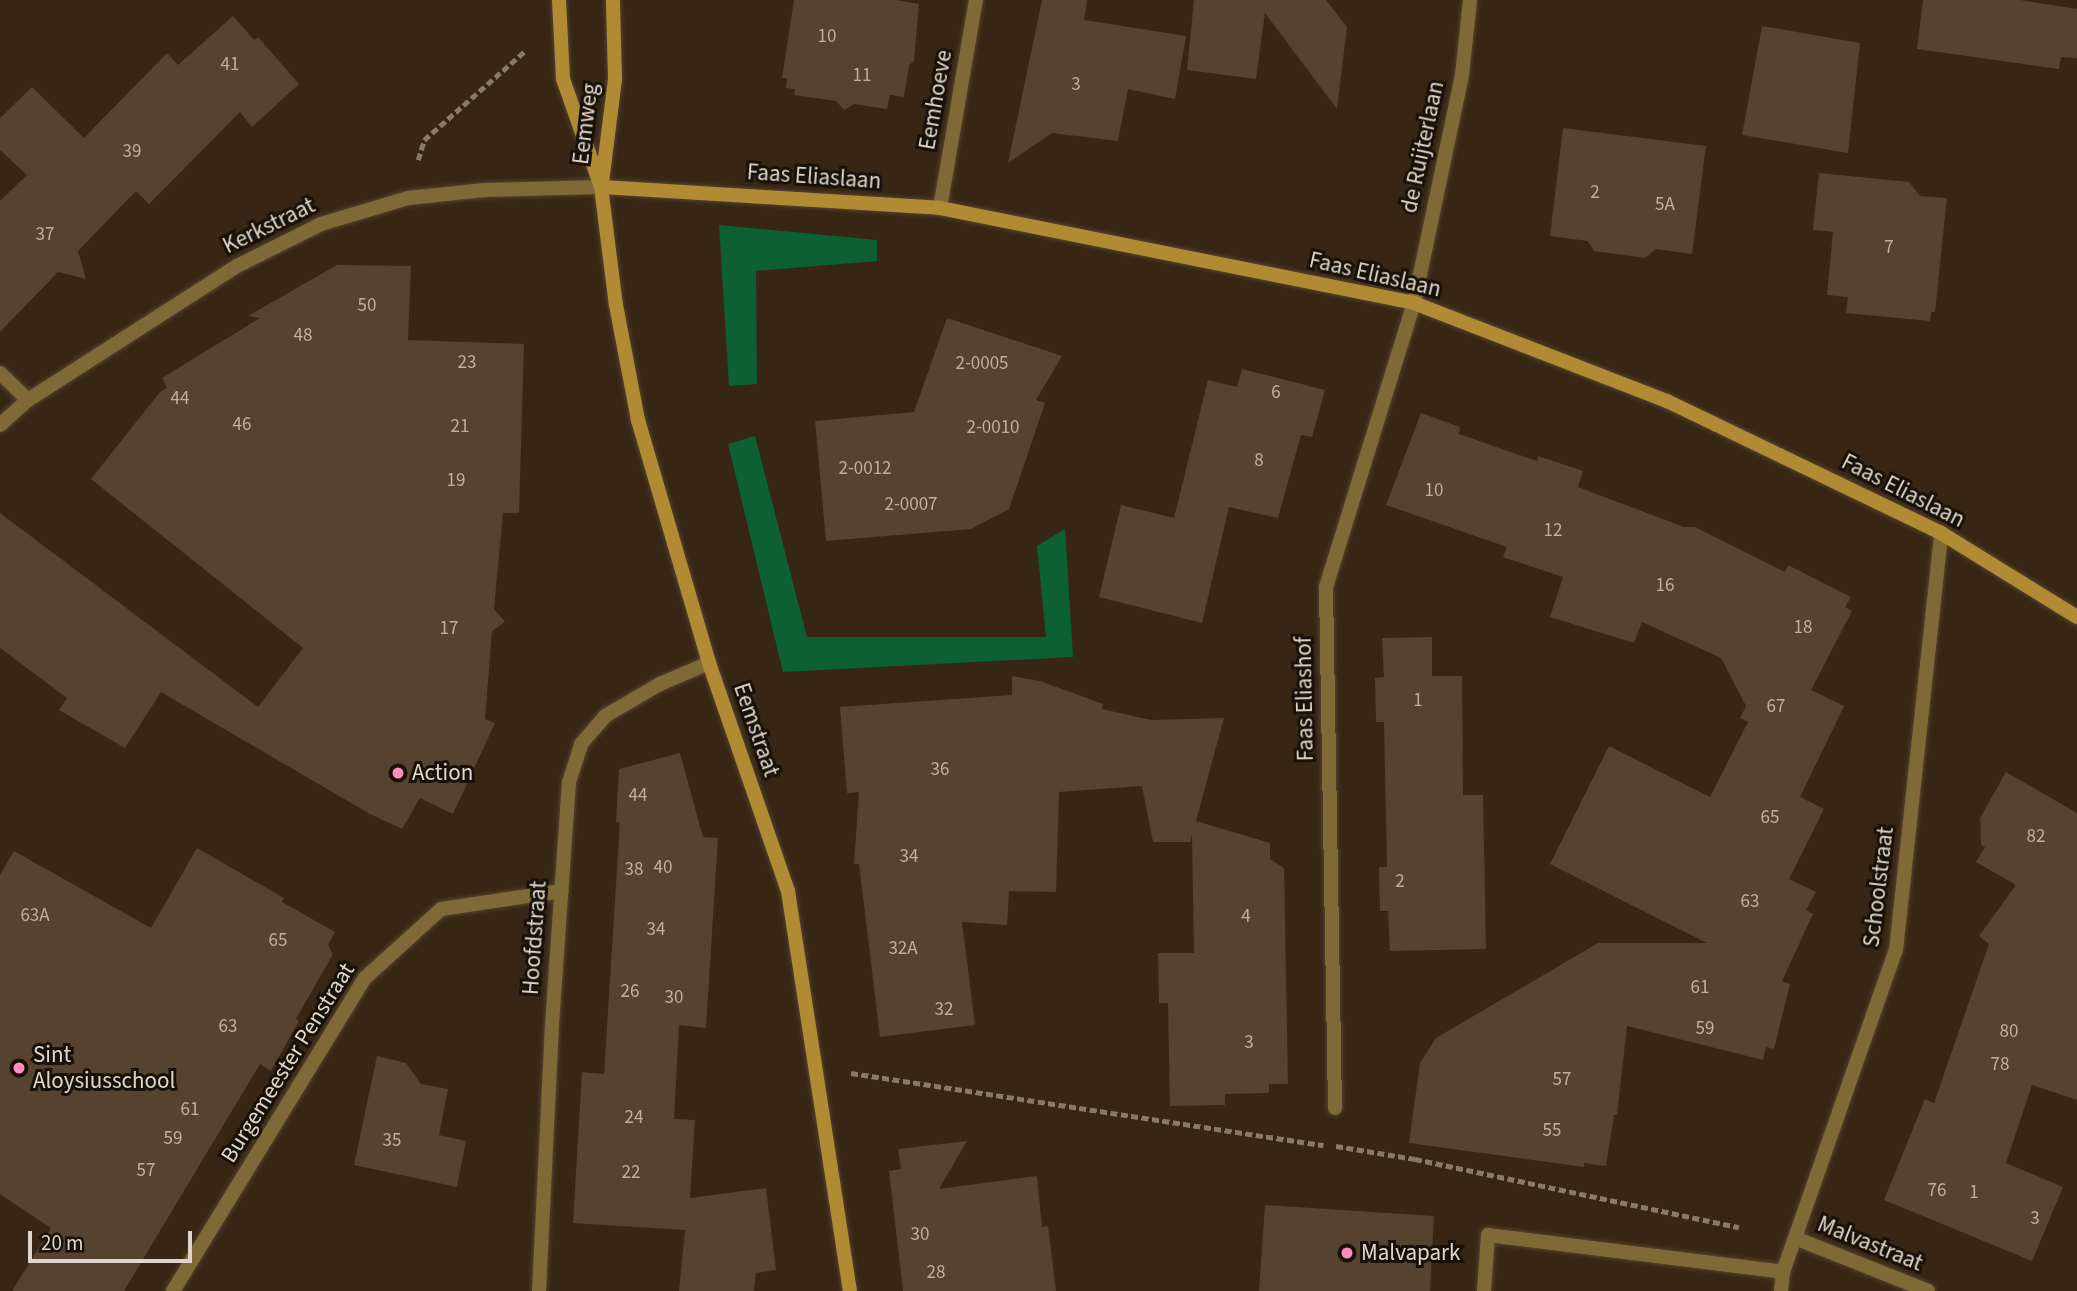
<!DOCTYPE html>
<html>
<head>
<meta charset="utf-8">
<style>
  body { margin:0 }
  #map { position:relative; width:2077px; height:1291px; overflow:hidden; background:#372613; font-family:"Source Sans 3",sans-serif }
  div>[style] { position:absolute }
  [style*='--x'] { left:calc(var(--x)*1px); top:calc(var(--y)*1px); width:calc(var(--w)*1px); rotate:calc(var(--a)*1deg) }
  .forest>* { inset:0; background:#0c6032 }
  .building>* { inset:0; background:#55422f }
  .path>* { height:4.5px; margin-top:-2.25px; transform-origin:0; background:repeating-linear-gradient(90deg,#887a6b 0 7px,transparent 0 10.5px) }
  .roads { filter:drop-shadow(0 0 2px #524230) drop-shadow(0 0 2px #524230) }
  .service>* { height:14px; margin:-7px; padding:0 7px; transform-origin:7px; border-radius:7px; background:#7f6936 }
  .minor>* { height:14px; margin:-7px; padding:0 7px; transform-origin:7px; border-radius:7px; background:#7f6936 }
  .secondary>* { height:14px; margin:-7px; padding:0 7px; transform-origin:7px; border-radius:7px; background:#b08b33 }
  .dots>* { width:19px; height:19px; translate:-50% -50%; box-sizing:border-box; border:4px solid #181109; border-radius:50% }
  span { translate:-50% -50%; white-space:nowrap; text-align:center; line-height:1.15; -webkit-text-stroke:6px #181109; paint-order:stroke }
  .number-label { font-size:19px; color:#bdb0a3 }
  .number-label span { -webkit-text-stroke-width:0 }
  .street-label { font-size:23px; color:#e0d5ca }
  .poi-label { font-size:23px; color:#e0d5ca }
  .left { translate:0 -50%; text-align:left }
  .scale { position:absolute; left:28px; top:1231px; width:164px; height:32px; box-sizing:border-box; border:4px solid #e0d5ca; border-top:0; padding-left:9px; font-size:21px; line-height:24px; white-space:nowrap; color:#e0d5ca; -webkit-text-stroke:5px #181109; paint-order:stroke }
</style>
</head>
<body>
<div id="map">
  <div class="forest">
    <div style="clip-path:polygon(719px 225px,877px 240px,877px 261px,756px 271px,757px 384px,729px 386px)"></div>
    <div style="clip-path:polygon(755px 436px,807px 637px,1046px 637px,1037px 546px,1065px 529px,1073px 657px,783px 672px,728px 444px)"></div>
  </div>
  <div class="building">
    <div style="clip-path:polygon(794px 0,896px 0,919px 4px,914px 61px,909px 65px,904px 97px,890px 95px,887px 109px,854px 104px,844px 110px,836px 101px,794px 95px,795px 89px,786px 88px,787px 78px,782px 78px)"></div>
    <div style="clip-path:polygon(1042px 0,1087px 0,1084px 20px,1186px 36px,1175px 99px,1128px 89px,1118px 141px,1052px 133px,1008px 163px)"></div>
    <div style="clip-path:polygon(1194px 0,1326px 0,1347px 27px,1337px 109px,1265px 13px,1256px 79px,1187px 70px)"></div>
    <div style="clip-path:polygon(1923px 0,2020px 0,2077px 9px,2077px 58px,2061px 57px,2059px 69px,1917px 49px)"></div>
    <div style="clip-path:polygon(233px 16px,254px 40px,258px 37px,299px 84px,252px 127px,240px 112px,149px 204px,136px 191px,78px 251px,86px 279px,58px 272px,0 332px,0 201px,27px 175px,0 150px,0 118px,32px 87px,84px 138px,167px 53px,178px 65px)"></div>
    <div style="clip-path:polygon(1762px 26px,1860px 43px,1848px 153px,1742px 135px)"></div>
    <div style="clip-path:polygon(1563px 128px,1706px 146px,1692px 254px,1656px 249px,1645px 258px,1594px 251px,1588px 241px,1550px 236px)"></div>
    <div style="clip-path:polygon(1819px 173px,1909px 182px,1920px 196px,1947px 198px,1935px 312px,1931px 312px,1930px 321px,1846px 313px,1848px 297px,1827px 295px,1833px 232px,1813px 230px)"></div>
    <div style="clip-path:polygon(337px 265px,411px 266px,408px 340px,524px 344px,519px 513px,503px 513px,494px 609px,505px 622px,492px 631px,485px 719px,495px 723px,453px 814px,420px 798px,402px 829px,370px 814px,161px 692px,125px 748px,59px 710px,67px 698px,0 648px,0 513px,258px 707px,303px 648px,91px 479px,160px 392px,167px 388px,162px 378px,260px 318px,248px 316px)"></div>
    <div style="clip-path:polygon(947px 318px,1062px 356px,1036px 400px,1045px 403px,1009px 509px,971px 529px,826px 541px,815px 421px,914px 412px)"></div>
    <div style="clip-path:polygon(1242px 369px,1325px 390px,1312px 437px,1301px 435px,1278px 518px,1229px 507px,1202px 623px,1099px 597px,1121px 505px,1174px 518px,1208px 380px,1237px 387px)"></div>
    <div style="clip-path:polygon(1421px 413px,1460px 427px,1459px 434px,1537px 461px,1538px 456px,1583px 471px,1578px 487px,1684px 527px,1695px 527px,1785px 572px,1788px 565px,1851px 597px,1845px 607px,1852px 611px,1811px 690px,1844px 706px,1800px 797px,1824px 809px,1789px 879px,1816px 892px,1806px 910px,1813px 914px,1782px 981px,1790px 984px,1774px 1049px,1766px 1047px,1763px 1060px,1627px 1026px,1617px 1115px,1614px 1115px,1606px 1166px,1584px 1163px,1584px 1167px,1409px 1143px,1420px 1063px,1436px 1038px,1598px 943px,1707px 943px,1550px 864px,1609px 746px,1710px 797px,1748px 722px,1740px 718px,1746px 706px,1721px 658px,1642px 622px,1634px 643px,1550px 617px,1563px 577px,1503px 557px,1507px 547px,1386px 505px)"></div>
    <div style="clip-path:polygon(1432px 637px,1432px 676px,1462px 676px,1463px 795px,1483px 795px,1486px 949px,1390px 951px,1388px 911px,1380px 911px,1379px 867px,1387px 867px,1384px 722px,1376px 722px,1375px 678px,1384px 677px,1382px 638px)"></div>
    <div style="clip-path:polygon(1012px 676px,1040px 681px,1103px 704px,1102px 709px,1151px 720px,1224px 718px,1196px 821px,1270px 843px,1270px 859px,1284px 868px,1288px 1084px,1269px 1084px,1269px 1093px,1225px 1094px,1225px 1105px,1170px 1106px,1168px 1003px,1159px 1003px,1158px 953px,1194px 953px,1192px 835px,1190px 842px,1153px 842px,1142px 786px,1059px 792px,1056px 892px,1009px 891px,1007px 925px,962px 922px,975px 1025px,880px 1037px,859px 864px,854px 864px,859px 792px,847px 793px,840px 707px,1012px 695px)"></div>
    <div style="clip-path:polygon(680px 753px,703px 837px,718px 838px,706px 1028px,679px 1025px,674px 1119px,695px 1120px,690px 1198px,766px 1188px,776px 1270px,756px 1273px,754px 1291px,679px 1291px,685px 1230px,573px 1223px,582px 1072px,604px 1074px,620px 822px,616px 822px,619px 769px)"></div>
    <div style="clip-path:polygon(2006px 772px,2077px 813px,2077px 1100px,2032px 1085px,2006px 1163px,2063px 1187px,2032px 1261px,1884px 1200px,1925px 1099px,1934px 1103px,1989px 944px,1979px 936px,2016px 885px,1976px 862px,1985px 847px,1981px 845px,1980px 818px)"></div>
    <div style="clip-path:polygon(197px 848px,284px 898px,282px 902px,335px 932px,328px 945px,333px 954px,296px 1019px,299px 1021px,271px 1071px,260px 1064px,124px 1291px,12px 1291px,51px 1228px,0 1194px,0 875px,14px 851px,151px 928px)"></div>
    <div style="clip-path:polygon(377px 1056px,406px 1063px,421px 1084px,448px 1089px,439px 1135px,466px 1141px,457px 1187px,354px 1165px)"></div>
    <div style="clip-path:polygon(967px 1141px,939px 1189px,1037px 1176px,1042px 1227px,1048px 1226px,1056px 1291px,903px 1291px,889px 1171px,901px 1169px,898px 1149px)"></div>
    <div style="clip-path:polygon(1265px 1205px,1434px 1216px,1430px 1291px,1259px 1291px)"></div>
  </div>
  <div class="path">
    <div style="--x:418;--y:160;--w:21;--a:-73"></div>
    <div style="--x:424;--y:140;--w:135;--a:-41.4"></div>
    <div style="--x:851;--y:1073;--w:478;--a:8.7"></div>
    <div style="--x:1336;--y:1146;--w:80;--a:9.3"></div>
    <div style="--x:1415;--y:1159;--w:331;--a:11.9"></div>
  </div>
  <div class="roads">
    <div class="service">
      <div style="--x:940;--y:208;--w:211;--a:-80.2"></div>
      <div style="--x:0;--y:373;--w:39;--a:44"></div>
      <div style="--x:1484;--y:1291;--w:56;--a:-85.9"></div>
      <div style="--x:1488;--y:1235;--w:297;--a:7.1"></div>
    </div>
    <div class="minor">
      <div style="--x:0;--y:425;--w:38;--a:-42"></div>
      <div style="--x:28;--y:400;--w:248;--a:-32.7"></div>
      <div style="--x:237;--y:266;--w:94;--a:-26.6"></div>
      <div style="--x:321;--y:224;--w:91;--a:-16.6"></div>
      <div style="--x:408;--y:198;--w:77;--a:-5.9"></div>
      <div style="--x:485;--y:190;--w:116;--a:-1.5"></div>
      <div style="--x:1335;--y:1108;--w:521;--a:-90.99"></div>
      <div style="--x:1326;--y:587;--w:297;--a:-72.8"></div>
      <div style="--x:1414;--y:303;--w:233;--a:-78.1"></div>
      <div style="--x:1462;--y:75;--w:75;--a:-83.9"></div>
      <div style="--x:1795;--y:1238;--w:143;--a:21.7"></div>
      <div style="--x:173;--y:1291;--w:367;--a:-58.5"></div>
      <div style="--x:365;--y:978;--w:103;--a:-42.2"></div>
      <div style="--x:441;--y:909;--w:122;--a:-8.5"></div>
      <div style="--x:539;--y:1291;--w:266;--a:-87.2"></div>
      <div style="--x:552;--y:1025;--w:244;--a:-86"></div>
      <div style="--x:569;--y:782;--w:40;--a:-72"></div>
      <div style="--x:581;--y:744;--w:37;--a:-49"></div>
      <div style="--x:605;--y:716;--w:64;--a:-30.2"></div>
      <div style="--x:660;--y:684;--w:53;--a:-23.2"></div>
      <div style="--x:1781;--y:1291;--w:19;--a:-84"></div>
      <div style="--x:1783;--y:1272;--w:341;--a:-70.7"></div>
      <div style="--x:1896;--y:950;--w:419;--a:-83.8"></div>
    </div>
    <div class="secondary">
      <div style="--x:559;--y:0;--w:79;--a:87.1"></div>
      <div style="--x:563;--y:79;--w:114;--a:70.6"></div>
      <div style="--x:601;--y:187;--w:119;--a:82.8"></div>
      <div style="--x:616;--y:305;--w:117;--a:79.2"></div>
      <div style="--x:638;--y:420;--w:253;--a:73.7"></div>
      <div style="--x:709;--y:663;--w:241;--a:70.9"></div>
      <div style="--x:788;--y:891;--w:405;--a:81.2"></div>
      <div style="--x:602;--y:182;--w:104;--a:-82.8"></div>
      <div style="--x:615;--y:79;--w:79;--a:-91.5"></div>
      <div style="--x:601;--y:187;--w:340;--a:3.5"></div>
      <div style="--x:940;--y:208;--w:483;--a:11.3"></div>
      <div style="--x:1414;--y:303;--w:271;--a:21.2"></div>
      <div style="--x:1667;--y:401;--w:304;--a:25.7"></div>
      <div style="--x:1941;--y:533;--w:160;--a:31.7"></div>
    </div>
  </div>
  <div class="dots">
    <div style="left:398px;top:773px;background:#ff8ebb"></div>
    <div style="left:19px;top:1068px;background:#ff8ebb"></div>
    <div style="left:1347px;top:1253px;background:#ff8ebb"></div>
  </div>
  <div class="number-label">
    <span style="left:827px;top:37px">10</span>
    <span style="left:230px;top:65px">41</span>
    <span style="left:862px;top:76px">11</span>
    <span style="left:1076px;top:85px">3</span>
    <span style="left:132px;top:152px">39</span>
    <span style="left:1595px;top:193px">2</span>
    <span style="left:1665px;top:205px">5A</span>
    <span style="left:45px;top:235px">37</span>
    <span style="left:1889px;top:248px">7</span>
    <span style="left:367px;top:306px">50</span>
    <span style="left:303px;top:336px">48</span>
    <span style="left:467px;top:363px">23</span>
    <span style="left:982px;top:364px">2-0005</span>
    <span style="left:1276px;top:393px">6</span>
    <span style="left:180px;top:399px">44</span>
    <span style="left:242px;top:425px">46</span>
    <span style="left:460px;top:427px">21</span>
    <span style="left:993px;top:428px">2-0010</span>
    <span style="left:1259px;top:461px">8</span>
    <span style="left:865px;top:469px">2-0012</span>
    <span style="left:456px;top:481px">19</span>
    <span style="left:1434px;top:491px">10</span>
    <span style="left:911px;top:505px">2-0007</span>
    <span style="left:1553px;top:531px">12</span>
    <span style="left:1665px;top:586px">16</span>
    <span style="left:1803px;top:628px">18</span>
    <span style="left:449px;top:629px">17</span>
    <span style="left:1418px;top:701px">1</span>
    <span style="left:1776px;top:707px">67</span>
    <span style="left:940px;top:770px">36</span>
    <span style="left:638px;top:796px">44</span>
    <span style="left:1770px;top:818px">65</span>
    <span style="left:2036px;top:837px">82</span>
    <span style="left:909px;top:857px">34</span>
    <span style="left:663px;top:868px">40</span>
    <span style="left:634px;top:870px">38</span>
    <span style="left:1400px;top:882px">2</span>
    <span style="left:1750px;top:902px">63</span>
    <span style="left:35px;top:916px">63A</span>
    <span style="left:1246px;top:917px">4</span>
    <span style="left:656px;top:930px">34</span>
    <span style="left:278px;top:941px">65</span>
    <span style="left:903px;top:949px">32A</span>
    <span style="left:1700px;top:988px">61</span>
    <span style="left:630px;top:992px">26</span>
    <span style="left:674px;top:998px">30</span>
    <span style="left:944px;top:1010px">32</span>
    <span style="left:228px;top:1027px">63</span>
    <span style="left:1705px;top:1029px">59</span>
    <span style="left:2009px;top:1032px">80</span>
    <span style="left:1249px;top:1043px">3</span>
    <span style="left:2000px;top:1065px">78</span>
    <span style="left:1562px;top:1080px">57</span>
    <span style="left:190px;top:1110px">61</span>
    <span style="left:634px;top:1118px">24</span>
    <span style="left:1552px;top:1131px">55</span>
    <span style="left:173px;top:1139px">59</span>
    <span style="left:392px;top:1141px">35</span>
    <span style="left:146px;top:1171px">57</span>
    <span style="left:631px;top:1173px">22</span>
    <span style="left:1937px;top:1191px">76</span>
    <span style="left:1974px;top:1193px">1</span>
    <span style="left:2035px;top:1219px">3</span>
    <span style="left:920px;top:1235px">30</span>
    <span style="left:936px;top:1273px">28</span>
  </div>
  <div class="street-label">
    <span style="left:936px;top:100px;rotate:-80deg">Eemhoeve</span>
    <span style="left:586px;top:124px;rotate:-83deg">Eemweg</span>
    <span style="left:1423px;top:147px;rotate:-78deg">de Ruijterlaan</span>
    <span style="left:814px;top:177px;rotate:4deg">Faas Eliaslaan</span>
    <span style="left:269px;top:226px;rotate:-26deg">Kerkstraat</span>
    <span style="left:1375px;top:275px;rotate:13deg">Faas Eliaslaan</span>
    <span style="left:1903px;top:491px;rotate:27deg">Faas Eliaslaan</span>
    <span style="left:1305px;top:699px;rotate:-91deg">Faas Eliashof</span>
    <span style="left:756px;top:730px;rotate:71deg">Eemstraat</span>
    <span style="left:1879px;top:887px;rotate:-83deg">Schoolstraat</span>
    <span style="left:535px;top:938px;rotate:-86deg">Hoofdstraat</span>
    <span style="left:288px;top:1063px;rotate:-58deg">Burgemeester Penstraat</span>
    <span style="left:1870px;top:1244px;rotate:22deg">Malvastraat</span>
  </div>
  <div class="poi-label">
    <span class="left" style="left:412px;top:773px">Action</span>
    <span class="left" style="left:33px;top:1068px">Sint<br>Aloysiusschool</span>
    <span class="left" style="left:1361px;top:1253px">Malvapark</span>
  </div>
  <div class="scale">20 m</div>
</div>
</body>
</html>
